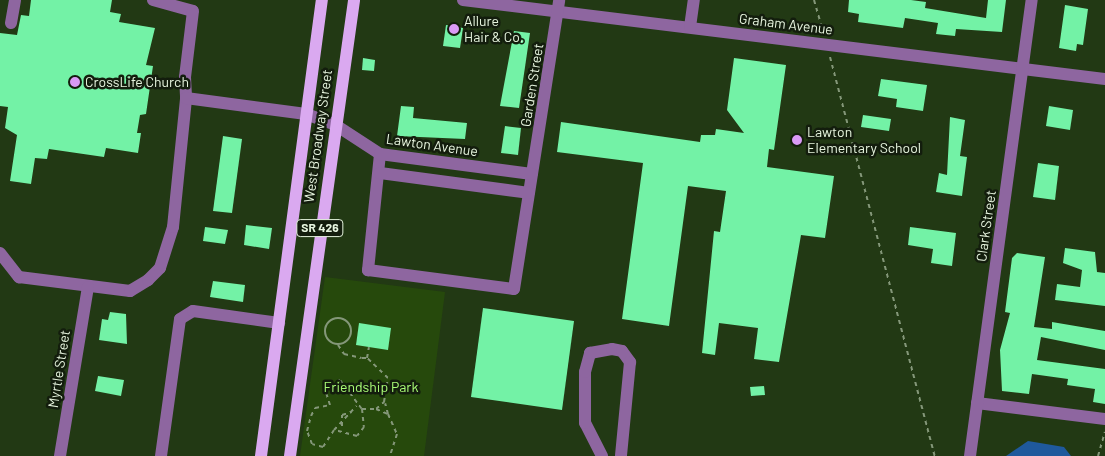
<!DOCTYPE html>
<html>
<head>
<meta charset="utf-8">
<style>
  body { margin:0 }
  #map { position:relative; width:1105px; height:456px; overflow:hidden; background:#223914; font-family:Barlow,sans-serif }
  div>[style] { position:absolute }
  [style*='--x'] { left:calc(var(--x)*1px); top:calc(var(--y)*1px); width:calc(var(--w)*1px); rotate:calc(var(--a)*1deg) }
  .green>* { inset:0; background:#26490c }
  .water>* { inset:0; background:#1f599c }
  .building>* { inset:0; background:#73f2a6 }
  .path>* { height:2px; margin-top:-1px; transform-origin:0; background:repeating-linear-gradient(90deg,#849779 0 4px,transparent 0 8px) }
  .path>.ring { margin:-1px; padding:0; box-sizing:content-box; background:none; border:2px solid #849779; border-radius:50% }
  .minor>* { height:12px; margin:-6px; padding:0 6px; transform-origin:6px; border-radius:6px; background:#8e66a0 }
  .major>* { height:12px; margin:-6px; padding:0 6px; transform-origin:6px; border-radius:6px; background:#daa9f0 }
  .dots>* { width:14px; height:14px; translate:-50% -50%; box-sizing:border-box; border:2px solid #131d0d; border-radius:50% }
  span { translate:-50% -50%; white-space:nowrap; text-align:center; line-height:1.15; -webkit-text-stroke:5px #131d0d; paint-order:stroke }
  .shield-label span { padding:1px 4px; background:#131d0d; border:1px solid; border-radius:4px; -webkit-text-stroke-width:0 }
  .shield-label { font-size:12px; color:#e7f5df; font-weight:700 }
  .poi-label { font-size:14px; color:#e7f5df }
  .left { translate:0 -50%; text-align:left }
  .street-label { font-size:14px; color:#e7f5df }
  .park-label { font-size:14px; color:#aafd77 }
</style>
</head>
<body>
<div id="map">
  <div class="green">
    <div style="clip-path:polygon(325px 277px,445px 292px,424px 456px,300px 456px)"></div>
  </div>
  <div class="water">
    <div style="clip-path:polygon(1028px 441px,1064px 447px,1071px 456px,1006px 456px)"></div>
  </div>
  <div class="building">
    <div style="clip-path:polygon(31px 0,112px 0,110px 12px,121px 14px,119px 22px,155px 28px,146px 65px,153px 66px,146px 114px,140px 115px,137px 133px,141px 133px,138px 153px,106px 148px,104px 157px,49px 149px,47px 159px,35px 158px,31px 184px,10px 181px,17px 135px,5px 128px,8px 107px,0 106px,0 33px,17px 35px,21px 15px,29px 16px)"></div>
    <div style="clip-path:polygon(849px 0,911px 0,926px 2px,925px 8px,986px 18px,988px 0,1006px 0,1002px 32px,956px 29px,955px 36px,936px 34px,938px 23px,905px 18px,903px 28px,858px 22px,859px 14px,848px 12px)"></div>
    <div style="clip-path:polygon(1065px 5px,1088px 9px,1083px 45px,1077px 44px,1076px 51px,1059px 48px)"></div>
    <div style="clip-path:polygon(446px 25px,463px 28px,460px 48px,443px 46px)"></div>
    <div style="clip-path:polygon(514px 31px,530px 33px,519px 108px,500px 106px)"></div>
    <div style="clip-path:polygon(363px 58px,375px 60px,374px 71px,362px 70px)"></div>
    <div style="clip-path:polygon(734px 58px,786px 65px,774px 150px,769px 149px,767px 167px,834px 176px,825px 238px,801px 235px,779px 362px,754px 359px,758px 328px,719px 323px,715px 355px,702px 353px,714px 231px,720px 232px,726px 191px,688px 186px,669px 326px,622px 319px,643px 163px,557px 152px,561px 122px,700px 142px,701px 135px,715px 135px,716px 129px,744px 133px,727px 110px)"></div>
    <div style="clip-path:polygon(881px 79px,927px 85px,923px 111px,896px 107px,897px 99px,878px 96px)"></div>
    <div style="clip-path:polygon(401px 106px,414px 107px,413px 118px,467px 123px,465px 139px,397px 136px)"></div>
    <div style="clip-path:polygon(1049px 106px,1073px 110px,1070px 130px,1046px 126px)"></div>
    <div style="clip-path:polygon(863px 115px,891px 119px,889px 131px,861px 127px)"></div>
    <div style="clip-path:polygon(950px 117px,965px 120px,960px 156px,967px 157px,962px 196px,936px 192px,939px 173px,947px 175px)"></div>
    <div style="clip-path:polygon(505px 126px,521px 128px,518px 155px,501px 153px)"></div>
    <div style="clip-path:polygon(223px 136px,242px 139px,232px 213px,213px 211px)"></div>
    <div style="clip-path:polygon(1038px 163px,1059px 166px,1055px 200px,1033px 197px)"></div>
    <div style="clip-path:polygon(246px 225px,272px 228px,269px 249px,244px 245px)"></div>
    <div style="clip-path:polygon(205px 227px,228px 230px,225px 244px,203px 241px)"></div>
    <div style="clip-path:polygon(910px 227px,956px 233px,952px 266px,931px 263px,933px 249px,908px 245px)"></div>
    <div style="clip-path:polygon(1065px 248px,1095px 252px,1097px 272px,1105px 273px,1105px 306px,1055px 300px,1057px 284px,1080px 287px,1082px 270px,1063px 263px)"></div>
    <div style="clip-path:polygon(1017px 253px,1045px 257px,1034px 327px,1052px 329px,1052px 322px,1105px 331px,1105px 350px,1041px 337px,1037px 360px,1105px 369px,1105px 404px,1093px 402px,1095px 389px,1067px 385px,1068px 379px,1032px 374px,1029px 394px,1002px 391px,1000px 350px,1010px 313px,1005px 312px,1012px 258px)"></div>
    <div style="clip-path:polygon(213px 281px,245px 285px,243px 302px,210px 297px)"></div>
    <div style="clip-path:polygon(483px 308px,574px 321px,562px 410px,471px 397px)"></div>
    <div style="clip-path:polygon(110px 312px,126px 314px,127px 344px,99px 340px,102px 319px,108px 320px)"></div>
    <div style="clip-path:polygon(359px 323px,391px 328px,388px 350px,356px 345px)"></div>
    <div style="clip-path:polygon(98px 376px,124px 380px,121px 396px,95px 391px)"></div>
    <div style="clip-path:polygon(764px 386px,765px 395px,751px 396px,750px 387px)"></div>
  </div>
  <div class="path">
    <div style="--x:814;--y:0;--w:32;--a:74"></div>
    <div style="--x:830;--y:57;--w:413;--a:75.3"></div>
    <div class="ring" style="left:325px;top:318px;width:24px;height:24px"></div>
    <div style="--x:338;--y:345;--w:11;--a:56"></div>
    <div style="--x:344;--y:354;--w:18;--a:13"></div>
    <div style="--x:362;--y:358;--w:5;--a:0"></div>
    <div style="--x:367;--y:358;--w:11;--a:-80"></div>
    <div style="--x:362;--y:409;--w:18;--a:84"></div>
    <div style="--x:364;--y:427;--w:11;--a:128"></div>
    <div style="--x:357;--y:436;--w:24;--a:-165"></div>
    <div style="--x:334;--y:430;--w:20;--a:123"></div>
    <div style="--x:323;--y:447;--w:11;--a:-165"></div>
    <div style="--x:312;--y:444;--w:14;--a:-111"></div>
    <div style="--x:307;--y:431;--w:16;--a:-75"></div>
    <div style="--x:311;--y:416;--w:9;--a:-63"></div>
    <div style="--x:315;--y:408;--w:15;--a:-11"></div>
    <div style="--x:330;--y:405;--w:16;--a:-108"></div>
    <div style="--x:325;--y:390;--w:18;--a:-34"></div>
    <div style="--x:340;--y:380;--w:36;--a:53"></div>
    <div style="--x:362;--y:409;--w:14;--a:0"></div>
    <div style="--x:376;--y:409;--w:11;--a:-41"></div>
    <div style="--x:384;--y:402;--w:24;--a:-81"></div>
    <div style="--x:388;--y:378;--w:29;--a:-136"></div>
    <div style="--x:376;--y:409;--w:13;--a:23"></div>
    <div style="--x:388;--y:414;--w:11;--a:-105"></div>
    <div style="--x:388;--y:414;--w:22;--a:66"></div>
    <div style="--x:397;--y:434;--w:23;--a:108"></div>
    <div style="--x:342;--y:426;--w:11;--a:-90"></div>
    <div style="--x:342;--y:415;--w:10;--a:-17"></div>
    <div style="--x:334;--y:430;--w:33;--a:-47"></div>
    <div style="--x:1098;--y:456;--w:25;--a:-74"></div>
  </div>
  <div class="minor">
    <div style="--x:153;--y:0;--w:41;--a:15.4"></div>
    <div style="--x:193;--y:11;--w:66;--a:96.9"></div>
    <div style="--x:185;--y:77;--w:21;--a:87"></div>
    <div style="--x:463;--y:0;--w:647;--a:7.02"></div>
    <div style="--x:11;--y:23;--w:23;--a:-80"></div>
    <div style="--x:690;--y:27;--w:27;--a:-82"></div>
    <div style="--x:380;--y:154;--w:117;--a:95.9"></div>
    <div style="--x:368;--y:270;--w:147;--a:7.4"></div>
    <div style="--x:514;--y:289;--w:292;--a:-81.1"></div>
    <div style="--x:380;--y:173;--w:150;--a:7.6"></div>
    <div style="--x:0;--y:253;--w:31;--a:52"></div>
    <div style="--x:19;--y:277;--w:112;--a:7.2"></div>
    <div style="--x:130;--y:291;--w:21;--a:-31"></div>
    <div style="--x:148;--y:280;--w:17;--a:-45"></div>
    <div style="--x:160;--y:268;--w:43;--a:-72.4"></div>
    <div style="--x:173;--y:227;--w:130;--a:-84.2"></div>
    <div style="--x:186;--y:98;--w:121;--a:7.6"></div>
    <div style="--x:306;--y:114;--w:30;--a:20"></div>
    <div style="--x:334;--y:124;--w:55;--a:33.1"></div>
    <div style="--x:380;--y:154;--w:153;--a:7.5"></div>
    <div style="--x:977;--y:403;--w:129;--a:7.1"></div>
    <div style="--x:60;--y:456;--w:171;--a:-80.6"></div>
    <div style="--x:161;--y:456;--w:138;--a:-82.1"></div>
    <div style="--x:180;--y:319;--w:15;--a:-32"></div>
    <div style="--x:193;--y:311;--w:87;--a:7.9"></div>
    <div style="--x:602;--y:456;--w:37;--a:-117"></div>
    <div style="--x:585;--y:423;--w:51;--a:-90"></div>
    <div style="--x:585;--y:372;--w:20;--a:-75"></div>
    <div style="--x:590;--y:353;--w:22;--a:-10"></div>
    <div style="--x:612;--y:349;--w:10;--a:11"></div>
    <div style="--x:622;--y:351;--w:14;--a:54"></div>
    <div style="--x:630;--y:362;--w:94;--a:95.5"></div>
    <div style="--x:970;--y:456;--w:460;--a:-82.3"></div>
  </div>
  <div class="major">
    <div style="--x:261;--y:456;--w:460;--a:-82.4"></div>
    <div style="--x:290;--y:456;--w:460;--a:-82"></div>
  </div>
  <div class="dots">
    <div style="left:454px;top:29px;background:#da9af6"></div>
    <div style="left:75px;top:82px;background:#da9af6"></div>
    <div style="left:797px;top:140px;background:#da9af6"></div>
  </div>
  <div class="shield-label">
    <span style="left:320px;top:228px">SR 426</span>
  </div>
  <div class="poi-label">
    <span class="left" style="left:464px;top:29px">Allure<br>Hair &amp; Co.</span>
    <span class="left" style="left:85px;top:82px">CrossLife Church</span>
    <span class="left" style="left:807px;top:140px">Lawton<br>Elementary School</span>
  </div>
  <div class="street-label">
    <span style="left:786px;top:24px;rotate:7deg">Graham Avenue</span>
    <span style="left:532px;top:85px;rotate:-81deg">Garden Street</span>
    <span style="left:318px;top:136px;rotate:-82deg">West Broadway Street</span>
    <span style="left:432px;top:145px;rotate:8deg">Lawton Avenue</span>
    <span style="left:986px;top:226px;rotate:-82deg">Clark Street</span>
    <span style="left:59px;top:369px;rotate:-81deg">Myrtle Street</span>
  </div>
  <div class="park-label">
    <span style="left:371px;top:387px">Friendship Park</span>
  </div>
</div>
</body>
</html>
